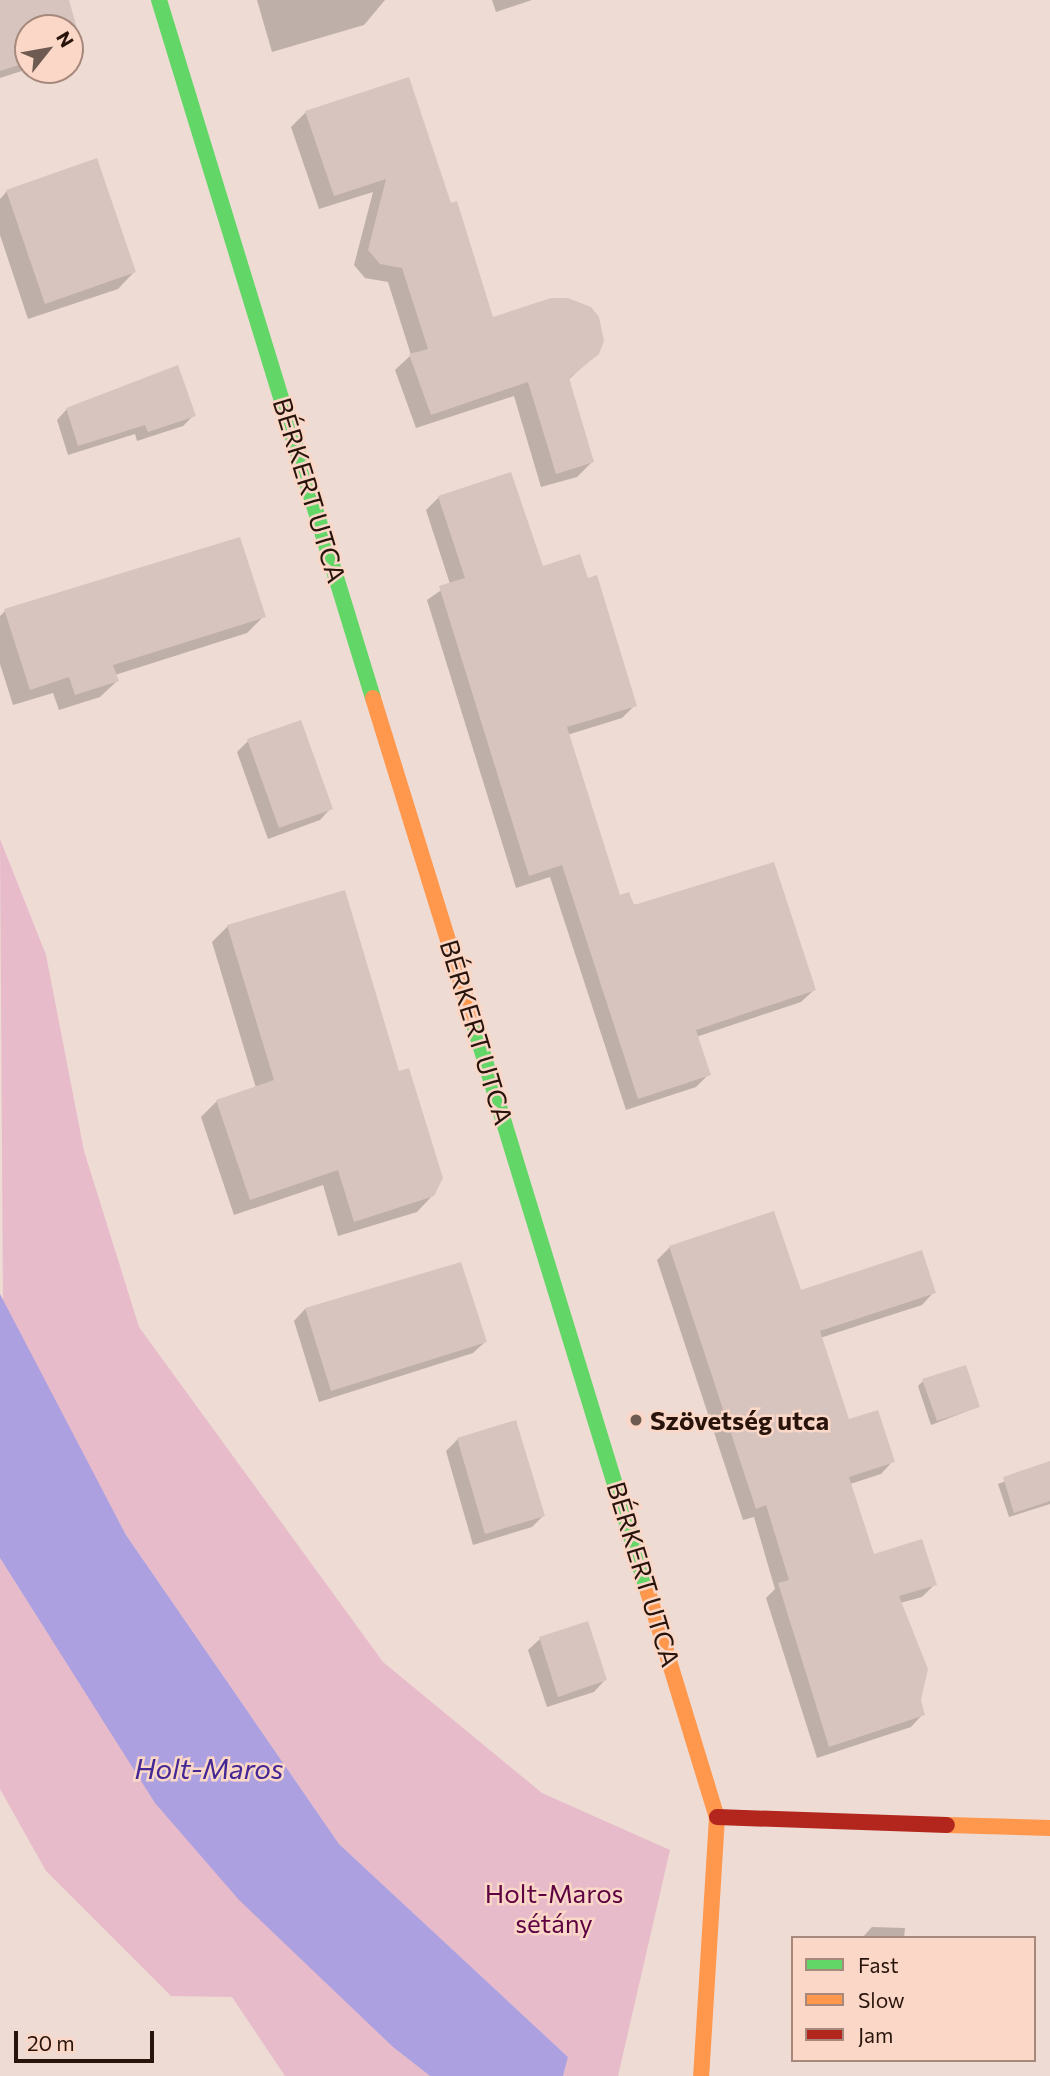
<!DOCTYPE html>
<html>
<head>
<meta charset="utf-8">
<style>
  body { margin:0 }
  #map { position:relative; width:1050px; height:2076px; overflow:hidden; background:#eedbd3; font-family:Commissioner,sans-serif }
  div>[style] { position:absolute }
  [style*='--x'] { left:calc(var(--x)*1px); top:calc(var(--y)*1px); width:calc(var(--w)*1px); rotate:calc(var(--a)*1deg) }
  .green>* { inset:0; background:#e7bbca }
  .water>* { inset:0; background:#ada0e0 }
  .shadow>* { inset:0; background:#0003 }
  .building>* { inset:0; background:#d8c4be }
  .fast>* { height:16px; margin:-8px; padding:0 8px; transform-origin:8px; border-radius:8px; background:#63d668 }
  .slow>* { height:16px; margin:-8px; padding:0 8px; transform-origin:8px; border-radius:8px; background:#ff974d }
  .jam>* { height:16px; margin:-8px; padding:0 8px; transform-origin:8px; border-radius:8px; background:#b3261e }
  .dots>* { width:19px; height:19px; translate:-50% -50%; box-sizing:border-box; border:4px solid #fad7c7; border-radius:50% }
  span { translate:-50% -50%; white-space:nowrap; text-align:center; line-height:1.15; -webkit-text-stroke:5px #fad7c7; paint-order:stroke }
  .street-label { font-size:26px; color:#28140b }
  .poi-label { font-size:26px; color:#28140b; font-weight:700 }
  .left { translate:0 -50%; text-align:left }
  .park-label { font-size:26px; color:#5e0241 }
  .water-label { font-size:28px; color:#422795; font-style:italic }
  .legend { position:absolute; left:791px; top:1936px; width:245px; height:126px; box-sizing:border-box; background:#fad7c7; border:2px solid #a6897c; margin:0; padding:9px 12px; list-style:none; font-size:21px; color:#28140b }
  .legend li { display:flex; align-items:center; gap:14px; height:35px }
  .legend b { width:35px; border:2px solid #a6897c }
  .north { position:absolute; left:14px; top:14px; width:70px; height:70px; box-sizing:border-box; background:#fad7c7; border:2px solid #a6897c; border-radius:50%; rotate:59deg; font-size:19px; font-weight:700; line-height:28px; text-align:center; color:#28140b }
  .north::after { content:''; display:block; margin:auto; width:24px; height:32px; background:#6d5a51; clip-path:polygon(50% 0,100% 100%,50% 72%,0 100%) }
  .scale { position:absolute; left:14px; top:2031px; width:140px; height:32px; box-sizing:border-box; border:4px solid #28140b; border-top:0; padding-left:9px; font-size:21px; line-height:24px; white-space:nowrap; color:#28140b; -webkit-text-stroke:5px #fad7c7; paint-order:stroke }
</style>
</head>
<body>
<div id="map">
  <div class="green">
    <div style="clip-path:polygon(0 839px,46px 955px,84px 1151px,139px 1327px,383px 1662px,542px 1793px,670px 1850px,618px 2076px,563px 2076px,568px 2057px,339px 1844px,126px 1535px,3px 1302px)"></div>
    <div style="clip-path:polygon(0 1558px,50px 1637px,393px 2047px,430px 2076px,285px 2076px,232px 1997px,171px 1996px,46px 1871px,0 1789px)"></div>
  </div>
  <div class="water">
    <div style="clip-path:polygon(0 1294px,126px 1535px,339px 1844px,568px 2057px,563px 2076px,430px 2076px,393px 2047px,239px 1900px,155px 1803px,0 1558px)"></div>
  </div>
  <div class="shadow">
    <div style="clip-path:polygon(67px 0,80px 45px,70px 56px,70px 28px,28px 28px,28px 69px,0 78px,0 2px)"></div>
    <div style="clip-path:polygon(257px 0,385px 0,364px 25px,272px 52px)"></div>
    <div style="clip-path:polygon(492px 0,532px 0,496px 12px)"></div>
    <div style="clip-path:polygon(306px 112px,450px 205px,492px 320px,598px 353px,568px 380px,592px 462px,577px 477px,541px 487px,514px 396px,416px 428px,395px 370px,411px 355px,388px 282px,365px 278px,354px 265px,373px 192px,319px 209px,291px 127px)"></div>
    <div style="clip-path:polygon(7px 191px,134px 272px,118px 289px,28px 319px,0 235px,0 199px)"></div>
    <div style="clip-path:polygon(67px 409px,194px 415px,183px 426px,137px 441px,135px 434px,68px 455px,57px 420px)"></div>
    <div style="clip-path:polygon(439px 497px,542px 568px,635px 705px,622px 718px,567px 735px,619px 897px,814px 990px,801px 1002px,696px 1037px,709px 1074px,696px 1087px,626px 1110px,550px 877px,516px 888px,427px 600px,450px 584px,426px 510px)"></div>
    <div style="clip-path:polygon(5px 611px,264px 616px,247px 633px,115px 675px,117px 681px,100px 697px,59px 710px,53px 693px,13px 705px,0 664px,0 616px)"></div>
    <div style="clip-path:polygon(248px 741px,331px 808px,320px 820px,268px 839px,237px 752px)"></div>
    <div style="clip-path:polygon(228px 926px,398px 1073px,433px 1195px,417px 1212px,338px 1236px,323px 1185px,234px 1215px,201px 1117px,217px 1101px,256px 1088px,212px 942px)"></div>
    <div style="clip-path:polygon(670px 1247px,800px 1293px,934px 1292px,922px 1305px,820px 1338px,848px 1421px,893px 1461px,881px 1474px,850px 1484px,872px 1556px,935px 1584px,922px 1597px,900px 1603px,923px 1714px,911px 1727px,817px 1758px,766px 1598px,775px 1589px,754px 1517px,743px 1520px,657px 1260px)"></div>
    <div style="clip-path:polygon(305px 1309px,485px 1342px,473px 1353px,319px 1402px,294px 1321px)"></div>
    <div style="clip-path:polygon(923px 1381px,978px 1407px,931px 1425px,918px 1386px)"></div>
    <div style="clip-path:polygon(458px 1439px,543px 1516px,532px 1527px,473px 1545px,446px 1451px)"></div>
    <div style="clip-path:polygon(1050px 1463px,1050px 1504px,1009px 1517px,998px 1484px)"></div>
    <div style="clip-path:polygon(540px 1639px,605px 1680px,594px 1692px,547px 1707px,528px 1650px)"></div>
    <div style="clip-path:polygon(872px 1927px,905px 1928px,904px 1938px,862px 1938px)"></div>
  </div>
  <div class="building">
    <div style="clip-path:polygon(0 0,69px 0,82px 46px,70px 49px,70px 28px,28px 28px,28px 62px,0 71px)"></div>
    <div style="clip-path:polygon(409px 77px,451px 203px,457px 201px,493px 317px,551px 298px,568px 298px,591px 307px,599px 317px,604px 341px,599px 354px,569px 378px,594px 462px,556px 474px,528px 382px,431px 415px,409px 354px,428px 349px,402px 268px,380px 264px,368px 250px,386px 179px,334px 196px,305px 111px)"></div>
    <div style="clip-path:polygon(97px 158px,136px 272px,45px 304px,6px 190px)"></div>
    <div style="clip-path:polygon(178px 365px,196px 416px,148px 432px,145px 425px,78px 446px,66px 408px)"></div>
    <div style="clip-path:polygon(511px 472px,543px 566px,580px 554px,588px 578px,597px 575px,637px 706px,567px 727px,620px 895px,629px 892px,634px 905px,774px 862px,816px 990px,696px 1030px,711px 1075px,638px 1099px,562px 865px,529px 876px,439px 586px,465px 578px,438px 496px)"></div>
    <div style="clip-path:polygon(240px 537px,266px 617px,113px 665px,119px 681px,75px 695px,69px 677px,30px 690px,4px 609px)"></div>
    <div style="clip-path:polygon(301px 720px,333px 809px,279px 828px,247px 739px)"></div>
    <div style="clip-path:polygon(345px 890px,399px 1071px,409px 1068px,443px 1178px,434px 1196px,354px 1222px,338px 1170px,250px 1200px,216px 1100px,274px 1080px,227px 925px)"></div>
    <div style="clip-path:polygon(774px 1211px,801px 1290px,922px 1250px,936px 1293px,820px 1331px,849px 1419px,878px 1410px,895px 1462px,849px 1477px,874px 1554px,922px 1539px,937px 1585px,899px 1596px,928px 1669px,921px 1700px,925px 1715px,829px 1747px,778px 1583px,789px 1580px,766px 1505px,756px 1509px,669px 1246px)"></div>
    <div style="clip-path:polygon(461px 1262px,487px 1342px,331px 1391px,305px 1308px)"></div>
    <div style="clip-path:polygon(966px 1365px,980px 1407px,937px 1421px,922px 1379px)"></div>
    <div style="clip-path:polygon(516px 1420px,545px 1516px,485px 1534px,457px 1438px)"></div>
    <div style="clip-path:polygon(1050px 1461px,1050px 1501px,1014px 1513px,1003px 1477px)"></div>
    <div style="clip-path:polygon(588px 1621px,607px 1680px,558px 1697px,539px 1637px)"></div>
  </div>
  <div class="fast">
    <div style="--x:159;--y:0;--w:730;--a:72.95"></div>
    <div style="--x:471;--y:1015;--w:604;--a:72.95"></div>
  </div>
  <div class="slow">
    <div style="--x:373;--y:698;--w:332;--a:72.8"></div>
    <div style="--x:648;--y:1592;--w:235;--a:73"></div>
    <div style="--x:717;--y:1817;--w:259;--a:93.5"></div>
    <div style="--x:947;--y:1825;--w:103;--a:1.7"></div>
  </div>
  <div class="jam">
    <div style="--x:717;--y:1817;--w:230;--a:2"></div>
  </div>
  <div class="dots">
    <div style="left:636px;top:1420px;background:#6d5a51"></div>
  </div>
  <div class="street-label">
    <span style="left:310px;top:490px;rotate:73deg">BÉRKERT UTCA</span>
    <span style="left:477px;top:1032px;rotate:73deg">BÉRKERT UTCA</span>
    <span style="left:644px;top:1574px;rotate:73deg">BÉRKERT UTCA</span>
  </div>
  <div class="poi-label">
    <span class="left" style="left:650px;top:1420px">Szövetség utca</span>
  </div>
  <div class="park-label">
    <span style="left:554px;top:1908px">Holt-Maros<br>sétány</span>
  </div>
  <div class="water-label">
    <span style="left:209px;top:1768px">Holt-Maros</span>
  </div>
  <ul class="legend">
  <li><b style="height:9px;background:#63d668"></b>Fast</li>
  <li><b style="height:9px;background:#ff974d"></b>Slow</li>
  <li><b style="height:9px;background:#b3261e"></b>Jam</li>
  </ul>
  <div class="north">N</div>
  <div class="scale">20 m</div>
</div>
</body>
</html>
